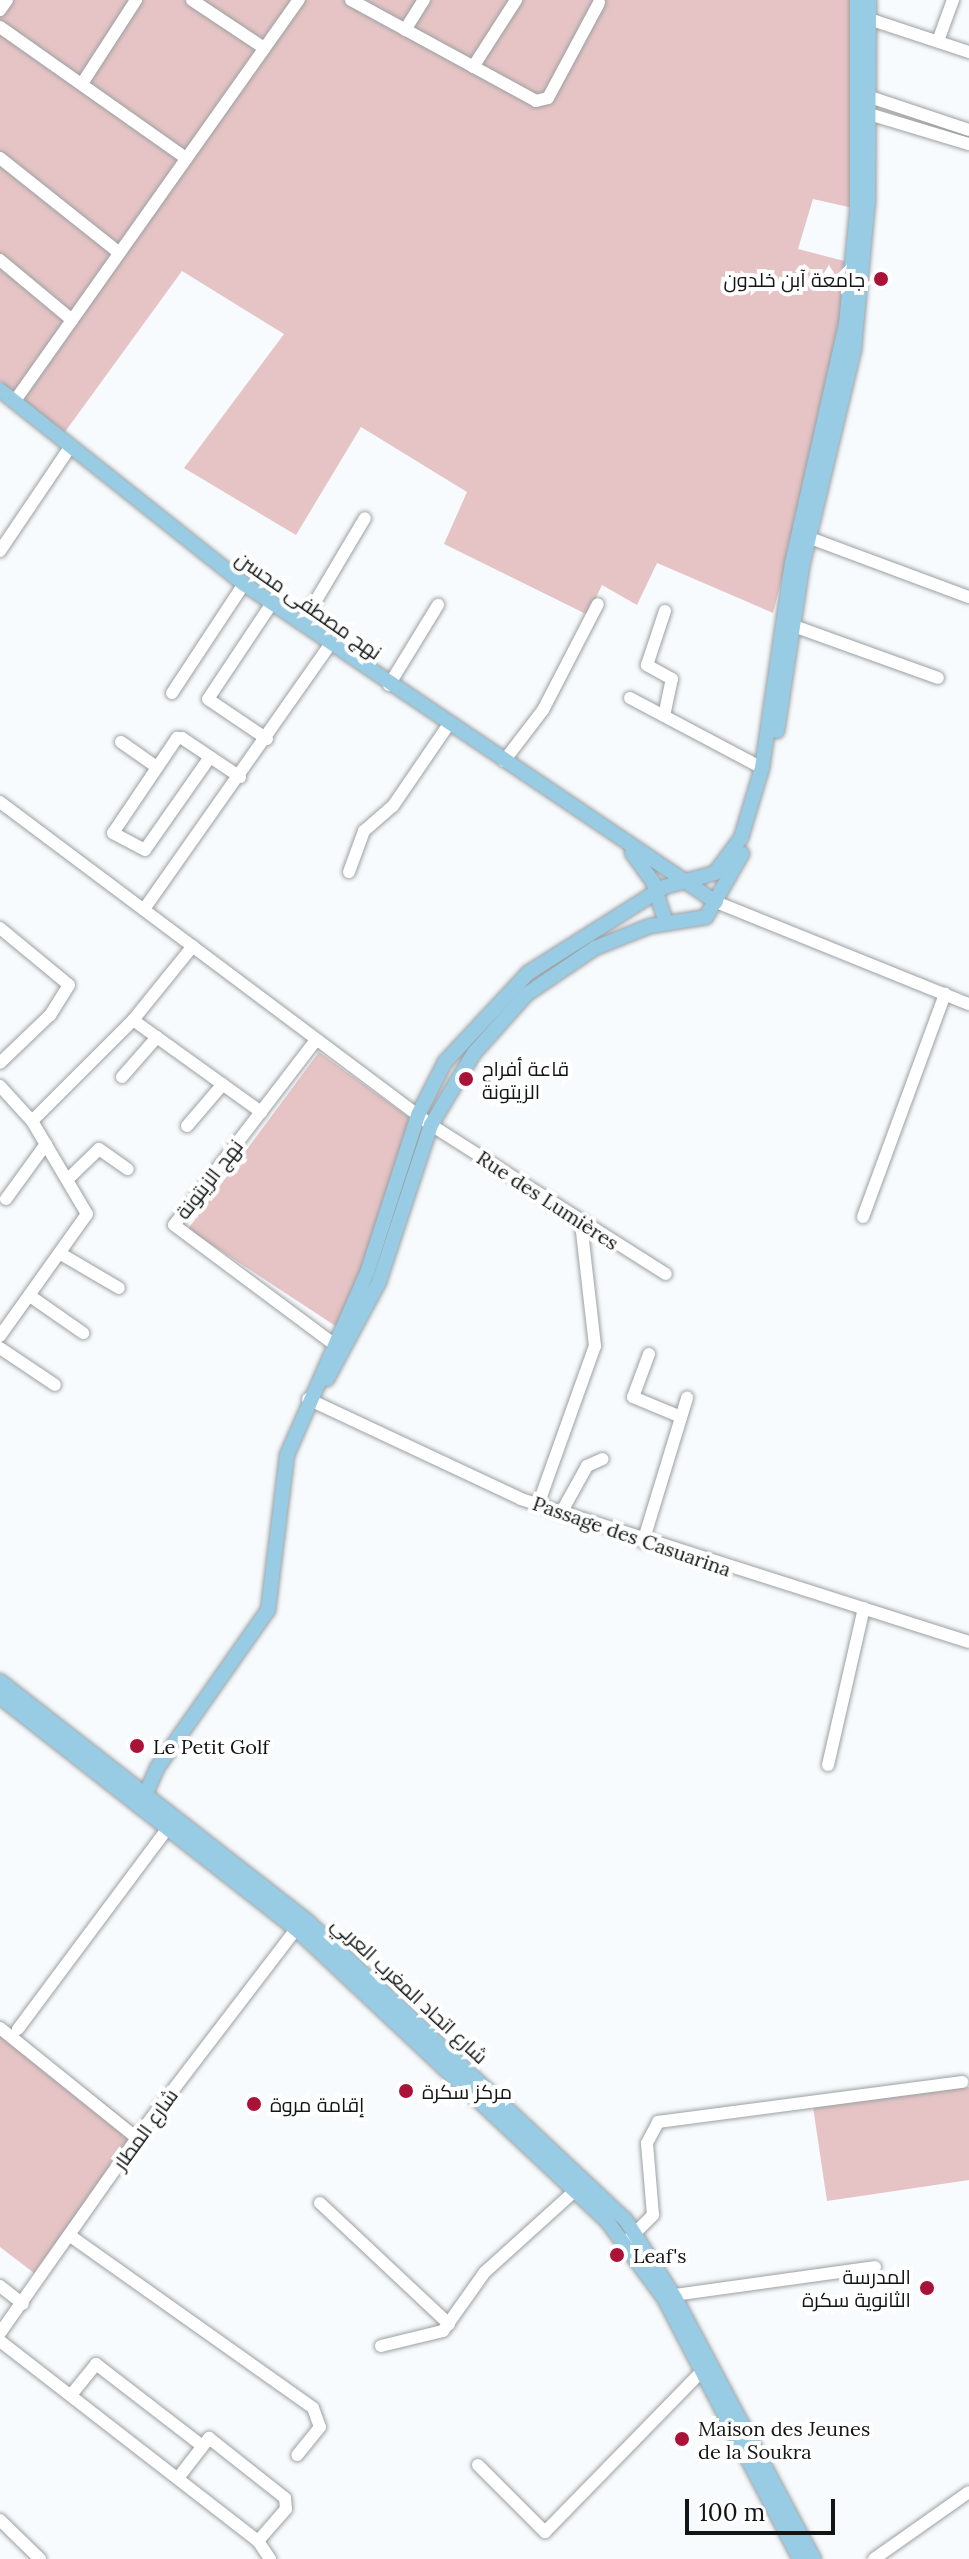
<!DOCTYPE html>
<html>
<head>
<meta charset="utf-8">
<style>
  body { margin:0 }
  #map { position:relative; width:969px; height:2559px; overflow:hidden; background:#f7fbfe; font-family:Lora,Cairo,serif }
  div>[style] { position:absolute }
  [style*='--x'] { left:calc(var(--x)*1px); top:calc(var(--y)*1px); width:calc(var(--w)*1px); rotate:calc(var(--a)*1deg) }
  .green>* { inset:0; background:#e6c4c5 }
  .roads { filter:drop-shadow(0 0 2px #9ca0a2) drop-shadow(0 0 2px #9ca0a2) }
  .minor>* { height:12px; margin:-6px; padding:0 6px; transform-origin:6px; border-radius:6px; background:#fff }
  .major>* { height:14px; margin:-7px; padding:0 7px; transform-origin:7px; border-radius:7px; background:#98cbe4 }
  .dots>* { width:22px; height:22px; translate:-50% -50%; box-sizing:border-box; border:4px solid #fff; border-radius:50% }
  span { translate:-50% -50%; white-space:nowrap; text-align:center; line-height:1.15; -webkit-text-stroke:8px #fff; paint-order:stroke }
  .poi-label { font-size:20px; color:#131515 }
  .right { translate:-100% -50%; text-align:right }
  .left { translate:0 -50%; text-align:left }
  .street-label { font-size:20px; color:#131515 }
  .scale { position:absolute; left:685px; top:2499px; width:150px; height:36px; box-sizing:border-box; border:4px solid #131515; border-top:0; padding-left:10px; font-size:24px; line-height:28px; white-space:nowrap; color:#131515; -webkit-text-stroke:6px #fff; paint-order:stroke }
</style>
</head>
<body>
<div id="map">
  <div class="green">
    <div style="clip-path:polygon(0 0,850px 0,853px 208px,813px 199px,798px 249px,848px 262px,837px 368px,773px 613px,657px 563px,637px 605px,602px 585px,588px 615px,444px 544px,467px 492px,361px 427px,296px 535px,184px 468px,284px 334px,182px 271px,62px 436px,0 381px)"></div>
    <div style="clip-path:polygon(319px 1052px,410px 1118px,370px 1252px,337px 1327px,188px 1229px)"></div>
    <div style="clip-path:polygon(0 2021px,137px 2129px,34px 2273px,0 2247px)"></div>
    <div style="clip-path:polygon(969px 2087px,969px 2180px,827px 2201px,813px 2107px)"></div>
  </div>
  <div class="roads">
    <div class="minor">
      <div style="--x:192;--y:0;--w:87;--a:33.7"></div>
      <div style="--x:351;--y:0;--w:211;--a:28.6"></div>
      <div style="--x:536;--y:101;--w:12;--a:-14"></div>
      <div style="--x:548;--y:98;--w:108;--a:-61.8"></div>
      <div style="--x:0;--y:10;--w:12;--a:-55"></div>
      <div style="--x:860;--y:16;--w:115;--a:18.3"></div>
      <div style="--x:0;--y:27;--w:228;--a:35.2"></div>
      <div style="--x:405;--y:30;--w:36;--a:-58"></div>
      <div style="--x:938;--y:41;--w:44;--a:-69.9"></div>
      <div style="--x:473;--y:67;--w:80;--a:-57.3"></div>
      <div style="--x:83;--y:82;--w:98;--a:-57.1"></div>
      <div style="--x:870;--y:97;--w:104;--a:18.4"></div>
      <div style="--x:869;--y:114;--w:104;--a:16.7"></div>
      <div style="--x:0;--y:158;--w:151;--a:38.5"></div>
      <div style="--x:0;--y:260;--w:94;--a:39.8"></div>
      <div style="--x:14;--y:402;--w:493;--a:-54.7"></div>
      <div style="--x:802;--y:535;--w:178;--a:20.4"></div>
      <div style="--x:0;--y:551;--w:122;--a:-56"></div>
      <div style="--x:302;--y:624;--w:123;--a:-59.3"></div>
      <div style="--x:791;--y:625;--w:156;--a:19.8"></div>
      <div style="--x:389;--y:685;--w:94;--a:-58.5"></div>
      <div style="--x:172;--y:693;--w:131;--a:-56.6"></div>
      <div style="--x:630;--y:698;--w:149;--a:27.9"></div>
      <div style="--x:664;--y:716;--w:38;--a:-78"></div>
      <div style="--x:672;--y:679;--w:29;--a:-151"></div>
      <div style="--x:647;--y:665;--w:57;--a:-71.6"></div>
      <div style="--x:267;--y:739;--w:71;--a:-145.9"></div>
      <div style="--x:208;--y:699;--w:115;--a:-56.3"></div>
      <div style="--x:121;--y:742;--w:42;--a:35.2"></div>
      <div style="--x:210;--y:757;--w:113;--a:125"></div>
      <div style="--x:145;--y:850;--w:36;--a:-152"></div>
      <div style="--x:113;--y:833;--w:115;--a:-56"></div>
      <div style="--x:177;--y:738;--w:5;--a:0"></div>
      <div style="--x:182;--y:738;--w:70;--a:33.9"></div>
      <div style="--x:504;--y:761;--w:64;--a:-52.6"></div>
      <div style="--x:543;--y:710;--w:119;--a:-62.6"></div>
      <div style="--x:0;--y:802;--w:539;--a:36.85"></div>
      <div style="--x:431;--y:1125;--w:278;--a:32.4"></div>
      <div style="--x:349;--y:872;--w:44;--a:-69.9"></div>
      <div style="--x:364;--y:831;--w:38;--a:-41"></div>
      <div style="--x:393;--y:806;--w:99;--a:-55.7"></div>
      <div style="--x:716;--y:902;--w:273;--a:22"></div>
      <div style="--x:147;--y:905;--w:320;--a:-54.9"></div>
      <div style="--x:0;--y:928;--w:89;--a:39.6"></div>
      <div style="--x:69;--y:985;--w:36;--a:122"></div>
      <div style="--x:50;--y:1015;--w:69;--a:136.2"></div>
      <div style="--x:133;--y:1020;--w:158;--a:35.7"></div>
      <div style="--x:316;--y:1040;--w:233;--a:127.5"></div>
      <div style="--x:174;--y:1225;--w:209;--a:36.7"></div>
      <div style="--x:122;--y:1077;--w:53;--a:-48.8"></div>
      <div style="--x:0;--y:1086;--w:47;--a:47.6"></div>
      <div style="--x:32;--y:1121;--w:108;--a:59.4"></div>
      <div style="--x:87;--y:1214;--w:150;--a:125.5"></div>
      <div style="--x:32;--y:1121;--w:143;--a:-45"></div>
      <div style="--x:133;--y:1020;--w:95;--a:-51"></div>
      <div style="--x:187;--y:1126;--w:55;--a:-49.4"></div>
      <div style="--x:68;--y:1179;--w:43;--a:-44.1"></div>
      <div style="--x:99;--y:1149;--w:35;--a:35"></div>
      <div style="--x:6;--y:1199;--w:68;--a:-54"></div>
      <div style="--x:863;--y:1217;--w:238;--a:-69.8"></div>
      <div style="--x:61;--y:1254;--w:67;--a:30.4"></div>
      <div style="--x:30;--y:1296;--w:65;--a:34.9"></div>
      <div style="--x:0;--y:1348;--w:66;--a:33.9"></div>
      <div style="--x:649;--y:1354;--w:46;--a:110.4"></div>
      <div style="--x:633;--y:1397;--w:52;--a:22.6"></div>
      <div style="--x:308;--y:1399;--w:235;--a:25.1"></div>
      <div style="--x:521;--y:1499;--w:470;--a:17.7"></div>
      <div style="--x:538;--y:1505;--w:169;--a:-70.3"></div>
      <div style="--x:595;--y:1346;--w:124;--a:-96.5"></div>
      <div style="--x:561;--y:1513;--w:54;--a:-61"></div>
      <div style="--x:587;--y:1466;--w:17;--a:-24"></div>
      <div style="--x:643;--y:1542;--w:151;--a:-73"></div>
      <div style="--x:828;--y:1765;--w:161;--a:-77.1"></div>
      <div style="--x:0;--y:2028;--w:177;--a:38.8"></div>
      <div style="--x:18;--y:2029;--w:251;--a:-53.3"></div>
      <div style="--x:320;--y:2203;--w:177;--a:43.2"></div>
      <div style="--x:69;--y:2235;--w:299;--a:35.3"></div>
      <div style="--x:313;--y:2408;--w:20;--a:70"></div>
      <div style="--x:320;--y:2427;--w:36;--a:129"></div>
      <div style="--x:630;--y:2238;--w:33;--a:-45"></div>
      <div style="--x:653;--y:2215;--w:72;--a:-94.8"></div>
      <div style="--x:647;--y:2143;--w:24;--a:-62"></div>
      <div style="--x:658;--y:2122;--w:307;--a:-7.5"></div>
      <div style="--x:0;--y:2286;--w:29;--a:38"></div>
      <div style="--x:674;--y:2295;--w:203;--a:-7.9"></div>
      <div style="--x:0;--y:2333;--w:256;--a:-54.9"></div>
      <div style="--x:147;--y:2124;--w:245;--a:-52.6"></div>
      <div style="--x:0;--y:2341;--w:326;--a:37.8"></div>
      <div style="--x:258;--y:2541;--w:22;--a:56"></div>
      <div style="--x:381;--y:2346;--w:64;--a:-13.6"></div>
      <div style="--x:443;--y:2331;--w:72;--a:-54.6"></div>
      <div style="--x:485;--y:2272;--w:124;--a:-42.1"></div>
      <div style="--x:71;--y:2395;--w:40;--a:-51"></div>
      <div style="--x:96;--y:2364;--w:133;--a:37.6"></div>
      <div style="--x:478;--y:2465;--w:95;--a:45"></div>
      <div style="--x:545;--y:2532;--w:223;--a:-45.7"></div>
      <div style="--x:178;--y:2478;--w:51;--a:-52.2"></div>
      <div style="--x:209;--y:2438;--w:97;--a:38.3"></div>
      <div style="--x:285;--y:2498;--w:11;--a:85"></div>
      <div style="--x:286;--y:2509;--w:43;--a:131.2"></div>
      <div style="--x:0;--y:2520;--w:56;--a:44.3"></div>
      <div style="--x:874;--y:2559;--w:116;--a:-35.2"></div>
    </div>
    <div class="major">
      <div style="--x:0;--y:390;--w:312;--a:38.5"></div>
      <div style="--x:244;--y:584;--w:569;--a:33.97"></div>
      <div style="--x:777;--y:731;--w:171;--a:-81.3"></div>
      <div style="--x:803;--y:562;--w:219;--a:-76.5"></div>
      <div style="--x:854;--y:349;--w:149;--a:-84.6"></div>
      <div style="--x:868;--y:201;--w:201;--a:-89.7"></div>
      <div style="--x:632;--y:853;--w:36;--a:54"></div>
      <div style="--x:653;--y:882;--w:43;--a:72.4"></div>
      <div style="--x:327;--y:1379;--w:110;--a:-61.8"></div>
      <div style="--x:379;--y:1282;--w:165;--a:-71.7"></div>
      <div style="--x:431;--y:1125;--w:84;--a:-59.2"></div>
      <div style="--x:474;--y:1053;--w:79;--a:-48.1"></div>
      <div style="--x:527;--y:994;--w:82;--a:-34.1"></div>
      <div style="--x:595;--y:948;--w:59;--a:-21.8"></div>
      <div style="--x:650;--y:926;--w:57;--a:-9.1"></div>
      <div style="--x:706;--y:917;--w:73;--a:-60.3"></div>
      <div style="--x:0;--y:1681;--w:387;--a:38"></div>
      <div style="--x:305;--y:1919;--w:439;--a:43.2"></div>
      <div style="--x:625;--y:2219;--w:93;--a:57.7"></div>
      <div style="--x:675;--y:2298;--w:296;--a:62"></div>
      <div style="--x:0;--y:1697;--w:376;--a:38.1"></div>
      <div style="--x:296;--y:1929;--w:427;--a:43.2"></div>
      <div style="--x:607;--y:2221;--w:96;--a:53.5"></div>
      <div style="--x:664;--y:2298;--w:294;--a:62.5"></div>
      <div style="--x:140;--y:1807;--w:43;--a:-66.4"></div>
      <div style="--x:157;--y:1768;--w:193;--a:-54.9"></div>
      <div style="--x:268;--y:1610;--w:156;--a:-83"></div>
      <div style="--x:287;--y:1455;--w:199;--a:-66.3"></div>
      <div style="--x:367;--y:1273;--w:166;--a:-72.1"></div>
      <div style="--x:418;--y:1115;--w:59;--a:-63"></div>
      <div style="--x:445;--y:1062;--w:122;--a:-47"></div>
      <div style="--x:528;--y:973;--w:161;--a:-32.3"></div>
      <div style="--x:664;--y:887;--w:53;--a:-15.4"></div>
      <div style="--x:715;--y:873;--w:44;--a:-53.4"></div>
      <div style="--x:741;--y:838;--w:73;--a:-73.3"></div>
      <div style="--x:762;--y:768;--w:207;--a:-81.7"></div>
      <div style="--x:792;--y:563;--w:245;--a:-77.3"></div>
      <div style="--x:846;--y:324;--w:114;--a:-84.4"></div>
      <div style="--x:857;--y:211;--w:211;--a:-90"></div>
    </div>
  </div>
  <div class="dots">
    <div style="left:881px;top:279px;background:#aa1337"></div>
    <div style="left:466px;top:1079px;background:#aa1337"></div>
    <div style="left:137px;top:1746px;background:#aa1337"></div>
    <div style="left:406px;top:2091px;background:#aa1337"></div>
    <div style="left:254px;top:2104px;background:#aa1337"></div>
    <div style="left:617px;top:2255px;background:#aa1337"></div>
    <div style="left:927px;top:2288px;background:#aa1337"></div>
    <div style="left:682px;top:2439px;background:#aa1337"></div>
  </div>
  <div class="poi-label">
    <span class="right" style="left:865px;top:279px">جامعة آبن خلدون</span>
    <span class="left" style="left:482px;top:1080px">قاعة أفراح<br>الزيتونة</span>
    <span class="left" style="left:153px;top:1746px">Le Petit Golf</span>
    <span class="left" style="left:422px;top:2091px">مركز سكرة</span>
    <span class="left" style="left:270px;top:2104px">إقامة مروة</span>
    <span class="left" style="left:633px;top:2255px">Leaf's</span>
    <span class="right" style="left:911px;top:2288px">المدرسة<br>الثانوية سكرة</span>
    <span class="left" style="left:698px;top:2440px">Maison des Jeunes<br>de la Soukra</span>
  </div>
  <div class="street-label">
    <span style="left:309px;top:605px;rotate:35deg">نهج مصطفى محسن</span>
    <span style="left:209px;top:1179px;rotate:-52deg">نهج الزيتونة</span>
    <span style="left:548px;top:1200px;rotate:33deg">Rue des Lumières</span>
    <span style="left:632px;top:1536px;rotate:19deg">Passage des Casuarina</span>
    <span style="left:410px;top:1990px;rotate:43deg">شارع اتحاد المغرب العربي</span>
    <span style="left:145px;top:2129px;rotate:-54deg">شارع المطار</span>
  </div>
  <div class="scale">100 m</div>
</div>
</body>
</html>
